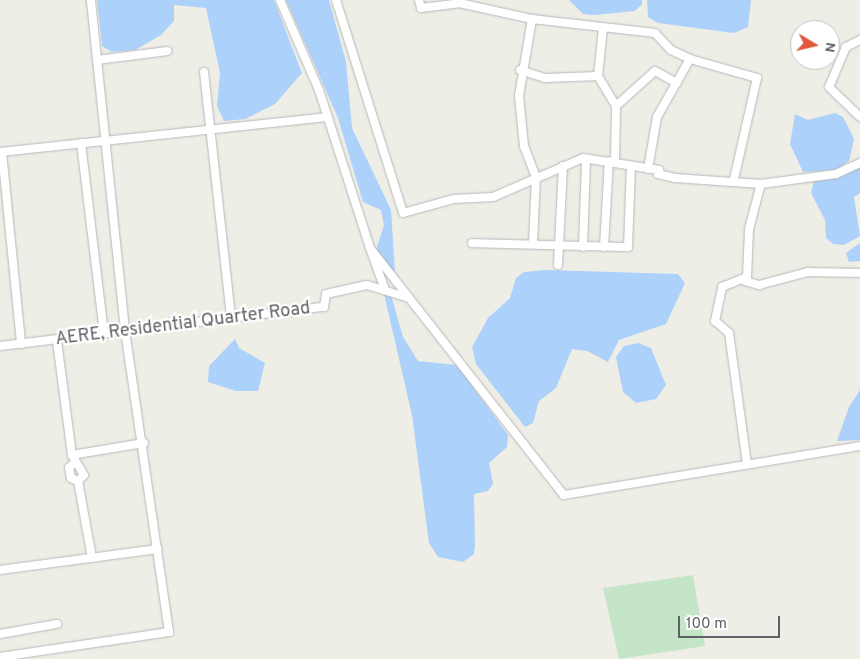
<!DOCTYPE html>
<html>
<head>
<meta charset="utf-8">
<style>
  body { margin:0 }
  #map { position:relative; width:860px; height:659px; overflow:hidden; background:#efeee6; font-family:Overpass,sans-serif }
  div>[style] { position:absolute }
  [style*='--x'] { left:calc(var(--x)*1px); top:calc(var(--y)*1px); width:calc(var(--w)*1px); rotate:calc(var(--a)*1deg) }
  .green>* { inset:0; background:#c5e5c8 }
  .water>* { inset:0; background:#acd1fa }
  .roads { filter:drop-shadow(0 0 1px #b7b8bc) drop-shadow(0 0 1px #b7b8bc) }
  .street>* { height:8px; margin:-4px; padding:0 4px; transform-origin:4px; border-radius:4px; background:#fff }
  span { translate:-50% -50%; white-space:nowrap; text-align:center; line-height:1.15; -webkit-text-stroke:4.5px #fff; paint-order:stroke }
  .street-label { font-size:18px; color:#5e6166 }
  .north { position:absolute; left:790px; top:20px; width:50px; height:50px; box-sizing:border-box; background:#fff; border:1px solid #bfc0c2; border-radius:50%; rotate:99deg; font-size:14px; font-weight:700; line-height:20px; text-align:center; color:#5e6166 }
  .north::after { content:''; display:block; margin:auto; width:18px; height:22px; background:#df583d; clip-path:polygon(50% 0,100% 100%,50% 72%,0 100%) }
  .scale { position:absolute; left:678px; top:616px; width:102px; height:22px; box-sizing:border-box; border:2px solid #5e6166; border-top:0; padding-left:6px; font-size:15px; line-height:18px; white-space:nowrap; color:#5e6166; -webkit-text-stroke:4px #fff; paint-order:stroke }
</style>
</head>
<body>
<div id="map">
  <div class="green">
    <div style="clip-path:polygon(693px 575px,705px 646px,619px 659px,603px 588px)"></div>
  </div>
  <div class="water">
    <div style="clip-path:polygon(97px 0,274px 0,302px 73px,275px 104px,245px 119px,224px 121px,217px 106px,220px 73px,206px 8px,174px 5px,174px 21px,161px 35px,135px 50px,112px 52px,102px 46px)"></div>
    <div style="clip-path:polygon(286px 0,329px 0,346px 62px,352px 128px,391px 210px,395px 273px,376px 250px,384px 225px,381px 210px,363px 202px,338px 118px)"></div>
    <div style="clip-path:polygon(569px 0,642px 0,642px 4px,635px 11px,594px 15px,583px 14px)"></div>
    <div style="clip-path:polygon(647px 0,751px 0,748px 27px,734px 33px,658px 23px,648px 17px)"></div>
    <div style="clip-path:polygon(835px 113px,843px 117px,854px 139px,849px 161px,836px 170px,803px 172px,790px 144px,795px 114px,808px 120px)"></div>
    <div style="clip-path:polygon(860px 166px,860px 193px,854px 197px,860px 236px,844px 245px,833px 244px,826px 238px,825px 220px,811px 193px,814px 180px)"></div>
    <div style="clip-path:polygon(860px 243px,860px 261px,849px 262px,846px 253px)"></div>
    <div style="clip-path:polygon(546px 270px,678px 274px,685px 283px,666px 324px,619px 340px,608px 362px,587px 351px,572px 349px,556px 388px,539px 401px,533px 423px,525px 427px,476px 364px,472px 347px,488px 318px,510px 298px,516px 278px,524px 272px)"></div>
    <div style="clip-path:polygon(384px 294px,391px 295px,403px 337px,418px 361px,457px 365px,508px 435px,507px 447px,489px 463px,493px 484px,488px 491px,474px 494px,475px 546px,474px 554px,463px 562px,438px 557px,429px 543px,412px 415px)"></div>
    <div style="clip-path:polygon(235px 339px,239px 348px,265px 363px,258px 391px,236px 391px,208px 382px,209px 366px)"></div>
    <div style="clip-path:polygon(638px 343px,651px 348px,666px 385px,656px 399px,636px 403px,623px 392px,616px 357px,624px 346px)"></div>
    <div style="clip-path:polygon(860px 390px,860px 440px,837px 441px,849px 407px)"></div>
  </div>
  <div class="roads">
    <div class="street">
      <div style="--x:280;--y:0;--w:98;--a:66.6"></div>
      <div style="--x:319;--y:90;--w:166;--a:72.1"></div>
      <div style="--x:336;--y:0;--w:223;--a:72.5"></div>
      <div style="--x:403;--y:213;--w:53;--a:-15.4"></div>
      <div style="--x:454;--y:199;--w:39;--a:-3"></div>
      <div style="--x:493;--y:197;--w:98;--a:-23.4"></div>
      <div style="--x:583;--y:158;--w:77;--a:9"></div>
      <div style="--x:659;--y:170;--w:4;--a:104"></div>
      <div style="--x:658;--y:174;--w:17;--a:13"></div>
      <div style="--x:675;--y:178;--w:86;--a:4"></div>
      <div style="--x:761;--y:184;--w:76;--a:-7.6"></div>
      <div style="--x:836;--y:174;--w:26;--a:-25"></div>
      <div style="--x:419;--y:0;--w:8;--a:76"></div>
      <div style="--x:421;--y:8;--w:38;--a:-7"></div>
      <div style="--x:459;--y:3;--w:75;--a:12.4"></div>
      <div style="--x:532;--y:19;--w:124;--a:6.5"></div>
      <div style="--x:655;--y:33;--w:23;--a:47"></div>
      <div style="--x:671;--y:50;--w:21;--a:25"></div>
      <div style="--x:690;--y:59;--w:70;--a:15.8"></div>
      <div style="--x:757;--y:78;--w:104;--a:102.8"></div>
      <div style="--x:532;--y:19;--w:78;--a:99.6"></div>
      <div style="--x:519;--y:96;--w:50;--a:84.3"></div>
      <div style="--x:524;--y:146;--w:33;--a:69"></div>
      <div style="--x:536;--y:177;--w:66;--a:92.6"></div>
      <div style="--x:603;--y:28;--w:48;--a:95.9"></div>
      <div style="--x:598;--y:76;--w:35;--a:59"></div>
      <div style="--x:616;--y:106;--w:57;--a:91"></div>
      <div style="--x:860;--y:40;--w:16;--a:153"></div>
      <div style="--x:846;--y:47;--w:43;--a:113"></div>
      <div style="--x:829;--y:87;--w:43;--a:44.1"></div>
      <div style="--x:97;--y:60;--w:71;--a:-7.3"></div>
      <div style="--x:520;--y:70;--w:26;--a:18"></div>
      <div style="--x:545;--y:78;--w:53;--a:-2.2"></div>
      <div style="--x:204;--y:72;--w:247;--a:83.7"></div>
      <div style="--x:616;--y:106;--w:52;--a:-41.9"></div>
      <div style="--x:655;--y:71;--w:25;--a:29"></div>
      <div style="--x:81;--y:143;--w:192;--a:83.1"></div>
      <div style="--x:0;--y:152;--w:329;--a:-6.1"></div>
      <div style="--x:2;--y:152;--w:193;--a:84.3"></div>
      <div style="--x:648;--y:169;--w:53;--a:-80.2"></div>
      <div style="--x:657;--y:117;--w:67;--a:-60.4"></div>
      <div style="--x:472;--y:243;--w:156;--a:1.5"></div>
      <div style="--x:628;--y:247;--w:81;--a:-87.9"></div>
      <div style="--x:583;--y:247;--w:88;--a:-88"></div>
      <div style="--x:604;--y:247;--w:86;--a:-86.7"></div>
      <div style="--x:558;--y:265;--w:99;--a:-87.1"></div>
      <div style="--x:745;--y:281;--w:15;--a:16"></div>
      <div style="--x:759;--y:285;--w:51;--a:-14.9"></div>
      <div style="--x:808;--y:272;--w:52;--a:1.1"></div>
      <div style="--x:384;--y:287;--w:41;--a:-109.7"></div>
      <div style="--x:370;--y:248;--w:314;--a:51.9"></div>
      <div style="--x:564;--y:495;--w:300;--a:-9.4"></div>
      <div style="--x:57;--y:341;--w:115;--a:82.5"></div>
      <div style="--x:0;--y:346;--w:326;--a:-6.9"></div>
      <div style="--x:324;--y:307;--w:13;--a:-81"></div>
      <div style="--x:326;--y:294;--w:42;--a:-12.4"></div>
      <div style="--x:367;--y:285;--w:44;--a:17.2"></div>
      <div style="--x:74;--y:463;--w:7;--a:135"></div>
      <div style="--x:69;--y:468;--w:10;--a:79"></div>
      <div style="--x:71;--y:478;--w:8;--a:23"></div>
      <div style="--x:747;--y:464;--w:132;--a:-97.8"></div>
      <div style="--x:729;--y:333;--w:18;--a:-139"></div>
      <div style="--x:715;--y:321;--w:35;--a:-78"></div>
      <div style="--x:722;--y:287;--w:27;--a:-22"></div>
      <div style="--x:747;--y:277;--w:48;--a:-87.6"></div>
      <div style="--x:749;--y:229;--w:47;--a:-75.1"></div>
      <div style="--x:92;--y:558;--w:78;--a:-100.3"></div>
      <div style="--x:78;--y:481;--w:8;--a:-45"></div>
      <div style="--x:84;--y:475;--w:23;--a:-121"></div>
      <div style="--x:72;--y:455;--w:73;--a:-9.5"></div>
      <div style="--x:0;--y:570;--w:159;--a:-7.6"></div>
      <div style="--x:0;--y:634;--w:58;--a:-10"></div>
      <div style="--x:0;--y:657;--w:171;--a:-8.4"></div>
      <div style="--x:169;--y:632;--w:305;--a:-98.3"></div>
      <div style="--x:125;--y:330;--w:332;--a:-95.9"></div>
    </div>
  </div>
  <div class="street-label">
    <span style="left:183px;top:325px;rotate:-7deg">AERE, Residential Quarter Road</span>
  </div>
  <div class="north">N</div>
  <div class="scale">100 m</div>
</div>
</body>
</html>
